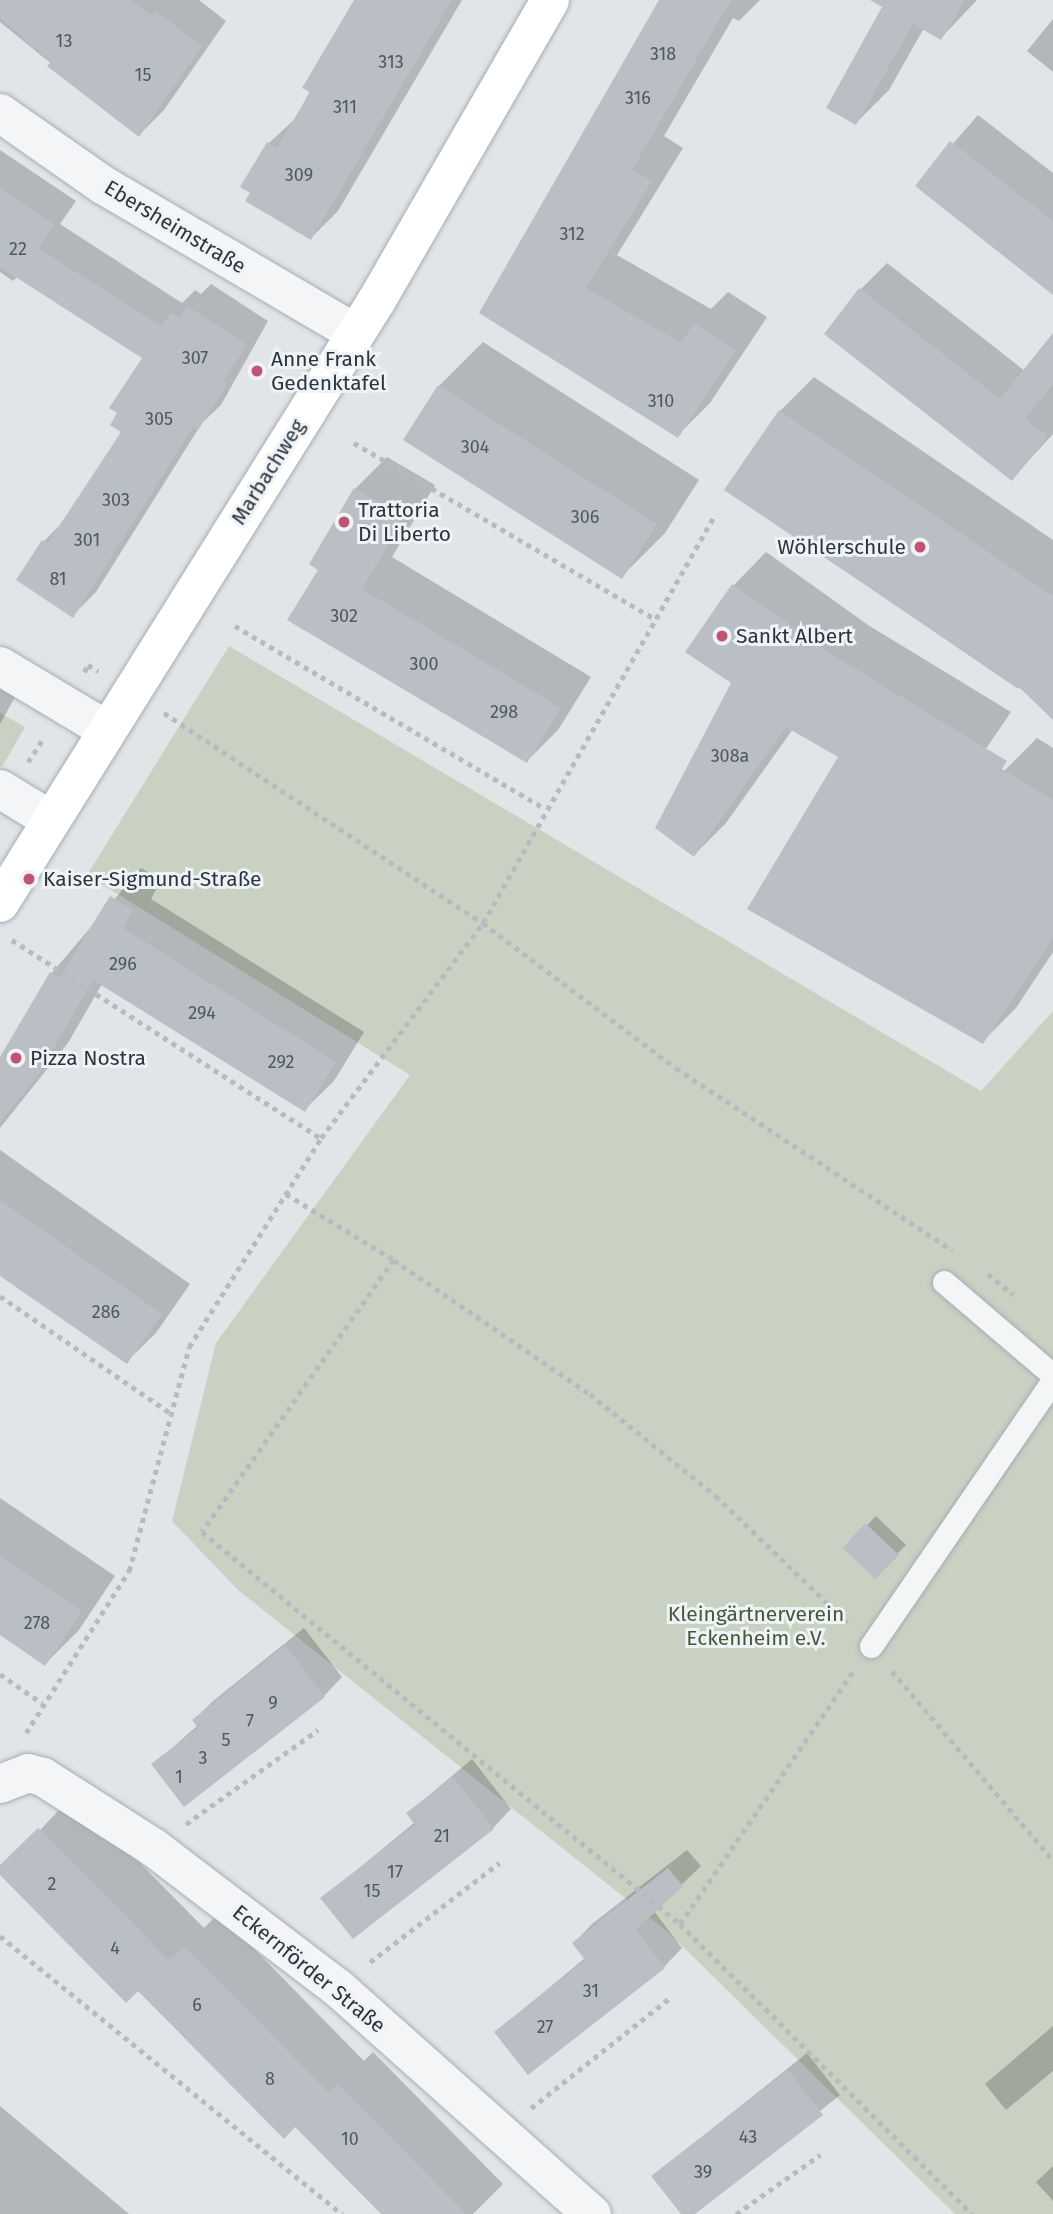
<!DOCTYPE html>
<html>
<head>
<meta charset="utf-8">
<style>
  body { margin:0 }
  #map { position:relative; width:1053px; height:2214px; overflow:hidden; background:#e1e5e8; font-family:"Fira Sans",sans-serif }
  div>[style] { position:absolute }
  [style*='--x'] { left:calc(var(--x)*1px); top:calc(var(--y)*1px); width:calc(var(--w)*1px); rotate:calc(var(--a)*1deg) }
  .green>* { inset:0; background:#c9d1c3 }
  .shadow>* { inset:0; background:#0003 }
  .building>* { inset:0; background:#b9bfc4 }
  .path>* { height:4.5px; margin-top:-2.25px; transform-origin:0; background:repeating-linear-gradient(90deg,#b7bbc0 0 5px,transparent 0 10px) }
  .roads { filter:drop-shadow(0 0 2px #a7adb2) drop-shadow(0 0 2px #a7adb2) }
  .lane>* { height:23px; margin:-11.5px; padding:0 11.5px; transform-origin:11.5px; border-radius:11.5px; background:#f3f5f7 }
  .street>* { height:38px; margin:-19px; padding:0 19px; transform-origin:19px; border-radius:19px; background:#f3f5f7 }
  .secondary>* { height:38px; margin:-19px; padding:0 19px; transform-origin:19px; border-radius:19px; background:#fff }
  .dots>* { width:19px; height:19px; translate:-50% -50%; box-sizing:border-box; border:4px solid #f0f3f6; border-radius:50% }
  span { translate:-50% -50%; white-space:nowrap; text-align:center; line-height:1.15; -webkit-text-stroke:6px #f0f3f6; paint-order:stroke }
  .number-label { font-size:18px; color:#4e5860 }
  .number-label span { -webkit-text-stroke-width:0 }
  .street-label { font-size:21px; color:#2b353e }
  .poi-label { font-size:21px; color:#2b353e }
  .left { translate:0 -50%; text-align:left }
  .right { translate:-100% -50%; text-align:right }
  .park-label { font-size:21px; color:#44583a }
</style>
</head>
<body>
<div id="map">
  <div class="green">
    <div style="clip-path:polygon(229px 646px,981px 1091px,1053px 1011px,1053px 2214px,955px 2214px,669px 1933px,238px 1590px,172px 1521px,216px 1343px,410px 1075px,87px 875px)"></div>
    <div style="clip-path:polygon(0 713px,25px 727px,2px 767px,0 766px)"></div>
  </div>
  <div class="shadow">
    <div style="clip-path:polygon(0 0,199px 0,226px 21px,164px 110px,139px 135px,0 22px)"></div>
    <div style="clip-path:polygon(356px 0,462px 0,338px 211px,311px 238px,268px 144px,297px 117px)"></div>
    <div style="clip-path:polygon(663px 0,760px 0,739px 21px,733px 18px,664px 136px,683px 148px,617px 255px,711px 309px,728px 292px,767px 317px,710px 403px,677px 436px,482px 313px)"></div>
    <div style="clip-path:polygon(874px 0,977px 0,941px 38px,924px 28px,889px 90px,856px 123px,885px 6px)"></div>
    <div style="clip-path:polygon(1053px 19px,1053px 72px,1027px 51px)"></div>
    <div style="clip-path:polygon(978px 115px,1053px 173px,1053px 292px,917px 185px)"></div>
    <div style="clip-path:polygon(0 150px,76px 201px,60px 224px,182px 303px,195px 290px,201px 294px,211px 284px,268px 321px,221px 405px,202px 423px,96px 592px,73px 615px,18px 580px,44px 541px,67px 518px,123px 432px,144px 357px,18px 276px,13px 281px,0 272px)"></div>
    <div style="clip-path:polygon(887px 263px,1025px 371px,1053px 335px,1053px 434px,1012px 479px,860px 290px)"></div>
    <div style="clip-path:polygon(483px 342px,699px 480px,665px 533px,621px 577px,439px 386px)"></div>
    <div style="clip-path:polygon(814px 377px,1053px 540px,1053px 651px,1017px 688px,726px 490px,780px 411px)"></div>
    <div style="clip-path:polygon(387px 457px,435px 485px,392px 557px,591px 677px,558px 730px,527px 761px,311px 564px,355px 489px)"></div>
    <div style="clip-path:polygon(766px 552px,868px 625px,1011px 712px,983px 753px,1004px 771px,1037px 738px,1053px 748px,1053px 859px,793px 729px,726px 823px,694px 855px,733px 682px,688px 652px,734px 585px)"></div>
    <div style="clip-path:polygon(0 689px,15px 697px,0 724px)"></div>
    <div style="clip-path:polygon(141px 868px,161px 880px,151px 899px,364px 1032px,334px 1081px,304px 1110px,102px 984px,68px 1043px,0 1128px,0 1060px,51px 974px)"></div>
    <div style="clip-path:polygon(1053px 924px,1053px 952px,1016px 1008px,982px 1042px)"></div>
    <div style="clip-path:polygon(0 1150px,190px 1284px,156px 1333px,126px 1362px,0 1273px)"></div>
    <div style="clip-path:polygon(0 1498px,115px 1576px,79px 1630px,45px 1664px,0 1633px)"></div>
    <div style="clip-path:polygon(876px 1516px,906px 1545px,875px 1576px,845px 1548px)"></div>
    <div style="clip-path:polygon(304px 1628px,342px 1677px,324px 1696px,153px 1765px,198px 1725px,194px 1720px,213px 1701px)"></div>
    <div style="clip-path:polygon(472px 1759px,511px 1809px,493px 1828px,323px 1898px,415px 1822px,408px 1813px)"></div>
    <div style="clip-path:polygon(73px 1795px,204px 1928px,219px 1913px,364px 2061px,373px 2052px,503px 2184px,473px 2214px,383px 2214px,295px 2125px,0 1873px)"></div>
    <div style="clip-path:polygon(687px 1850px,701px 1866px,654px 1911px,682px 1948px,664px 1967px,496px 2032px,585px 1958px,574px 1943px,592px 1924px)"></div>
    <div style="clip-path:polygon(1053px 2026px,1053px 2071px,1006px 2110px,985px 2084px)"></div>
    <div style="clip-path:polygon(807px 2053px,840px 2095px,692px 2214px,683px 2214px,653px 2176px)"></div>
    <div style="clip-path:polygon(0 2106px,129px 2214px,0 2214px)"></div>
    <div style="clip-path:polygon(1053px 2166px,1053px 2201px,1036px 2182px)"></div>
  </div>
  <div class="building">
    <div style="clip-path:polygon(0 0,131px 0,152px 16px,155px 11px,202px 46px,139px 137px,47px 66px,51px 62px,0 18px)"></div>
    <div style="clip-path:polygon(354px 0,452px 0,311px 240px,245px 201px,250px 193px,240px 187px,267px 142px,277px 148px,310px 92px,302px 88px)"></div>
    <div style="clip-path:polygon(659px 0,731px 0,632px 170px,652px 181px,586px 288px,681px 343px,694px 323px,736px 350px,678px 438px,479px 313px)"></div>
    <div style="clip-path:polygon(870px 0,965px 0,941px 40px,913px 24px,856px 125px,826px 108px,882px 7px)"></div>
    <div style="clip-path:polygon(950px 141px,1053px 221px,1053px 295px,915px 186px)"></div>
    <div style="clip-path:polygon(0 188px,54px 225px,38px 248px,161px 326px,171px 312px,179px 318px,187px 306px,247px 345px,224px 380px,228px 383px,198px 430px,193px 427px,73px 618px,16px 580px,42px 540px,48px 543px,121px 432px,110px 425px,117px 413px,109px 408px,142px 358px,0 267px)"></div>
    <div style="clip-path:polygon(859px 288px,1000px 399px,1053px 333px,1053px 384px,1025px 419px,1048px 436px,1012px 481px,824px 334px)"></div>
    <div style="clip-path:polygon(438px 385px,657px 524px,622px 579px,403px 440px)"></div>
    <div style="clip-path:polygon(779px 410px,1053px 596px,1053px 720px,1022px 690px,724px 490px)"></div>
    <div style="clip-path:polygon(354px 488px,405px 517px,362px 589px,561px 708px,527px 763px,287px 620px,318px 570px,309px 564px)"></div>
    <div style="clip-path:polygon(732px 584px,836px 657px,1007px 761px,1002px 769px,1053px 800px,1053px 938px,983px 1044px,747px 909px,838px 757px,786px 727px,694px 857px,655px 828px,731px 683px,685px 652px)"></div>
    <div style="clip-path:polygon(110px 896px,133px 910px,123px 928px,336px 1062px,305px 1112px,93px 980px,39px 1074px,0 1123px,0 1057px,50px 972px,59px 978px)"></div>
    <div style="clip-path:polygon(0 1200px,162px 1314px,127px 1364px,0 1276px)"></div>
    <div style="clip-path:polygon(865px 1523px,899px 1555px,875px 1579px,843px 1548px)"></div>
    <div style="clip-path:polygon(0 1556px,82px 1611px,45px 1666px,0 1635px)"></div>
    <div style="clip-path:polygon(285px 1645px,325px 1697px,184px 1807px,151px 1764px,198px 1728px,192px 1720px)"></div>
    <div style="clip-path:polygon(453px 1777px,494px 1829px,353px 1939px,320px 1898px,415px 1825px,406px 1813px)"></div>
    <div style="clip-path:polygon(38px 1828px,169px 1960px,184px 1946px,329px 2093px,338px 2084px,466px 2214px,381px 2214px,295px 2127px,284px 2139px,138px 1991px,126px 2003px,0 1875px,0 1865px)"></div>
    <div style="clip-path:polygon(668px 1868px,683px 1886px,636px 1930px,665px 1968px,528px 2075px,494px 2032px,585px 1960px,572px 1943px)"></div>
    <div style="clip-path:polygon(788px 2070px,823px 2115px,695px 2214px,681px 2214px,651px 2176px)"></div>
  </div>
  <div class="path">
    <div style="--x:354;--y:443;--w:347;--a:30.3"></div>
    <div style="--x:235;--y:626;--w:359;--a:30.5"></div>
    <div style="--x:84;--y:672;--w:8;--a:-60"></div>
    <div style="--x:88;--y:665;--w:12;--a:31"></div>
    <div style="--x:164;--y:713;--w:382;--a:33.4"></div>
    <div style="--x:483;--y:923;--w:241;--a:36.9"></div>
    <div style="--x:676;--y:1068;--w:331;--a:33.4"></div>
    <div style="--x:28;--y:762;--w:30;--a:-57"></div>
    <div style="--x:12;--y:940;--w:367;--a:32.7"></div>
    <div style="--x:286;--y:1194;--w:127;--a:31.4"></div>
    <div style="--x:394;--y:1260;--w:237;--a:34.4"></div>
    <div style="--x:590;--y:1394;--w:162;--a:39"></div>
    <div style="--x:716;--y:1496;--w:183;--a:43.9"></div>
    <div style="--x:394;--y:1260;--w:333;--a:125.2"></div>
    <div style="--x:202;--y:1532;--w:618;--a:39.35"></div>
    <div style="--x:680;--y:1924;--w:412;--a:44.8"></div>
    <div style="--x:988;--y:1274;--w:33;--a:39"></div>
    <div style="--x:0;--y:1296;--w:209;--a:34.5"></div>
    <div style="--x:892;--y:1671;--w:248;--a:49.6"></div>
    <div style="--x:0;--y:1674;--w:51;--a:34.6"></div>
    <div style="--x:26;--y:1733;--w:192;--a:-57.6"></div>
    <div style="--x:129;--y:1571;--w:232;--a:-75"></div>
    <div style="--x:189;--y:1347;--w:247;--a:-57.7"></div>
    <div style="--x:321;--y:1138;--w:269;--a:-53"></div>
    <div style="--x:483;--y:923;--w:468;--a:-60.4"></div>
    <div style="--x:186;--y:1824;--w:162;--a:-35.5"></div>
    <div style="--x:680;--y:1924;--w:308;--a:-55.6"></div>
    <div style="--x:0;--y:1936;--w:441;--a:39.1"></div>
    <div style="--x:370;--y:1962;--w:163;--a:-37.5"></div>
    <div style="--x:531;--y:2108;--w:179;--a:-38.4"></div>
    <div style="--x:736;--y:2214;--w:103;--a:-35.1"></div>
  </div>
  <div class="roads">
    <div class="lane">
      <div style="--x:944;--y:1282;--w:143;--a:40.5"></div>
      <div style="--x:871;--y:1646;--w:322;--a:-55.6"></div>
    </div>
    <div class="street">
      <div style="--x:0;--y:113;--w:126;--a:35"></div>
      <div style="--x:103;--y:185;--w:292;--a:30.4"></div>
      <div style="--x:0;--y:666;--w:125;--a:30.9"></div>
      <div style="--x:0;--y:789;--w:60;--a:31.3"></div>
      <div style="--x:0;--y:1784;--w:30;--a:-21"></div>
      <div style="--x:28;--y:1773;--w:16;--a:15"></div>
      <div style="--x:43;--y:1777;--w:132;--a:32.6"></div>
      <div style="--x:154;--y:1848;--w:231;--a:37.3"></div>
      <div style="--x:338;--y:1988;--w:340;--a:41.7"></div>
    </div>
    <div class="secondary">
      <div style="--x:0;--y:903;--w:711;--a:-57.99"></div>
      <div style="--x:377;--y:300;--w:346;--a:-60"></div>
    </div>
  </div>
  <div class="dots">
    <div style="left:257px;top:371px;background:#bf5572"></div>
    <div style="left:344px;top:522px;background:#bf5572"></div>
    <div style="left:920px;top:547px;background:#bf5572"></div>
    <div style="left:722px;top:636px;background:#bf5572"></div>
    <div style="left:29px;top:879px;background:#bf5572"></div>
    <div style="left:16px;top:1058px;background:#bf5572"></div>
  </div>
  <div class="number-label">
    <span style="left:64px;top:41px">13</span>
    <span style="left:663px;top:54px">318</span>
    <span style="left:391px;top:62px">313</span>
    <span style="left:143px;top:75px">15</span>
    <span style="left:638px;top:98px">316</span>
    <span style="left:345px;top:107px">311</span>
    <span style="left:299px;top:175px">309</span>
    <span style="left:572px;top:234px">312</span>
    <span style="left:18px;top:249px">22</span>
    <span style="left:195px;top:358px">307</span>
    <span style="left:661px;top:401px">310</span>
    <span style="left:159px;top:419px">305</span>
    <span style="left:475px;top:447px">304</span>
    <span style="left:116px;top:500px">303</span>
    <span style="left:585px;top:517px">306</span>
    <span style="left:87px;top:540px">301</span>
    <span style="left:58px;top:579px">81</span>
    <span style="left:344px;top:616px">302</span>
    <span style="left:424px;top:664px">300</span>
    <span style="left:504px;top:712px">298</span>
    <span style="left:730px;top:756px">308a</span>
    <span style="left:123px;top:964px">296</span>
    <span style="left:202px;top:1013px">294</span>
    <span style="left:281px;top:1062px">292</span>
    <span style="left:106px;top:1312px">286</span>
    <span style="left:37px;top:1623px">278</span>
    <span style="left:273px;top:1703px">9</span>
    <span style="left:250px;top:1721px">7</span>
    <span style="left:226px;top:1740px">5</span>
    <span style="left:203px;top:1758px">3</span>
    <span style="left:179px;top:1777px">1</span>
    <span style="left:442px;top:1836px">21</span>
    <span style="left:395px;top:1872px">17</span>
    <span style="left:52px;top:1884px">2</span>
    <span style="left:372px;top:1891px">15</span>
    <span style="left:115px;top:1948px">4</span>
    <span style="left:591px;top:1991px">31</span>
    <span style="left:197px;top:2005px">6</span>
    <span style="left:545px;top:2027px">27</span>
    <span style="left:270px;top:2079px">8</span>
    <span style="left:748px;top:2137px">43</span>
    <span style="left:350px;top:2139px">10</span>
    <span style="left:703px;top:2172px">39</span>
  </div>
  <div class="street-label">
    <span style="left:175px;top:227px;rotate:31deg">Ebersheimstraße</span>
    <span style="left:268px;top:472px;rotate:-58deg">Marbachweg</span>
    <span style="left:309px;top:1969px;rotate:39deg">Eckernförder Straße</span>
  </div>
  <div class="poi-label">
    <span class="left" style="left:271px;top:371px">Anne Frank<br>Gedenktafel</span>
    <span class="left" style="left:358px;top:522px">Trattoria<br>Di Liberto</span>
    <span class="right" style="left:906px;top:547px">Wöhlerschule</span>
    <span class="left" style="left:736px;top:636px">Sankt Albert</span>
    <span class="left" style="left:43px;top:879px">Kaiser-Sigmund-Straße</span>
    <span class="left" style="left:30px;top:1058px">Pizza Nostra</span>
  </div>
  <div class="park-label">
    <span style="left:756px;top:1626px">Kleingärtnerverein<br>Eckenheim e.V.</span>
  </div>
</div>
</body>
</html>
